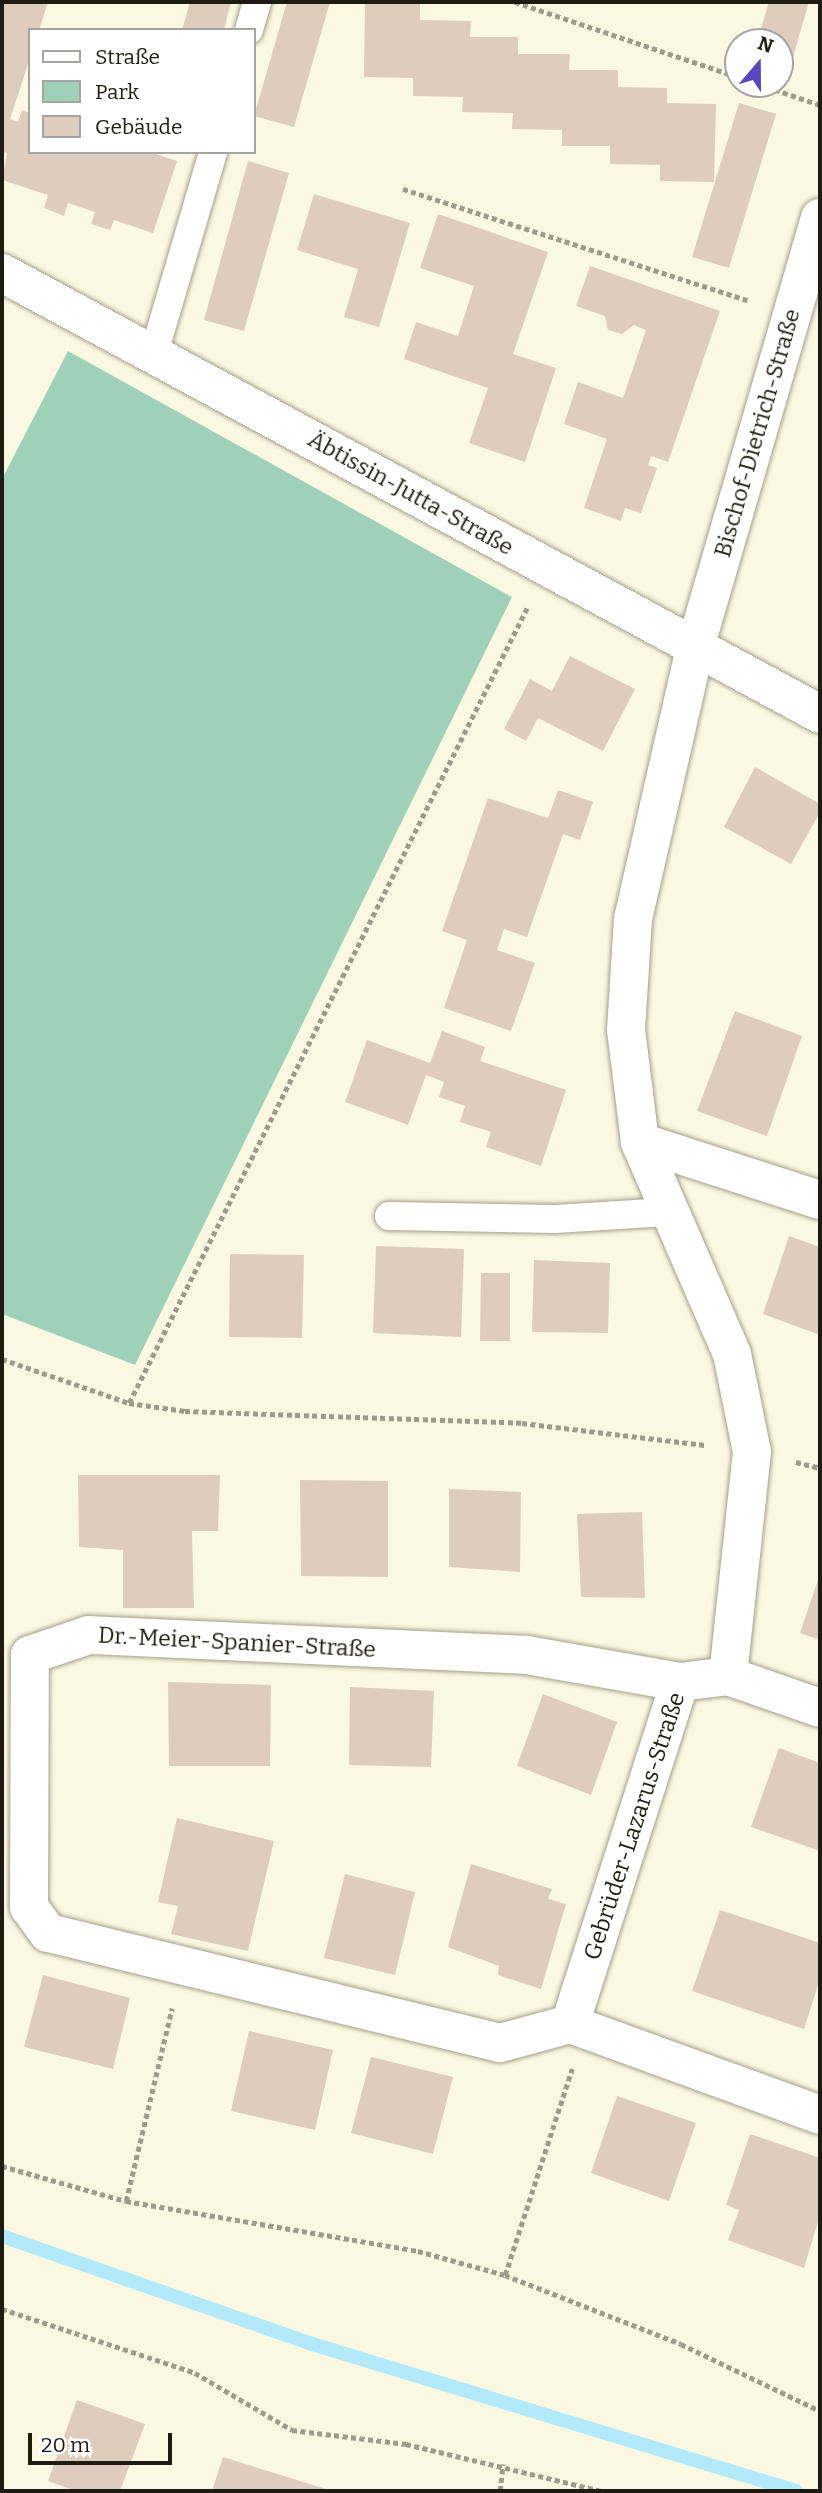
<!DOCTYPE html>
<html>
<head>
<meta charset="utf-8">
<style>
  body { margin:0 }
  #map { position:relative; width:822px; height:2493px; overflow:hidden; background:#fbf8e1; font-family:Bitter,serif }
  div>[style] { position:absolute }
  [style*='--x'] { left:calc(var(--x)*1px); top:calc(var(--y)*1px); width:calc(var(--w)*1px); rotate:calc(var(--a)*1deg) }
  .green>* { inset:0; background:#9fd1b8 }
  .stream>* { height:14px; margin:-7px; padding:0 7px; transform-origin:7px; border-radius:7px; background:#b2e9fb }
  .building>* { inset:0; background:#deccbc }
  .path>* { height:4.5px; margin-top:-2.25px; transform-origin:0; background:repeating-linear-gradient(90deg,#9e9b8b 0 5px,transparent 0 8.5px) }
  .roads { filter:drop-shadow(0 0 2px #a29f8a) drop-shadow(0 0 2px #a29f8a) }
  .lane>* { height:28px; margin:-14px; padding:0 14px; transform-origin:14px; border-radius:14px; background:#fff }
  .street>* { height:38px; margin:-19px; padding:0 19px; transform-origin:19px; border-radius:19px; background:#fff }
  span { translate:-50% -50%; white-space:nowrap; text-align:center; line-height:1.15; -webkit-text-stroke:6px #fff; paint-order:stroke }
  .street-label { font-size:23px; color:#1d1b13 }
  .frame { position:absolute; inset:0; border:4px solid #1d1b13; pointer-events:none }
  .legend { position:absolute; left:28px; top:28px; width:228px; height:126px; box-sizing:border-box; background:#fff; border:2px solid #a5a4a1; margin:0; padding:9px 12px; list-style:none; font-size:21px; color:#1d1b13 }
  .legend li { display:flex; align-items:center; gap:14px; height:35px }
  .legend b { width:35px; border:2px solid #a5a4a1 }
  .north { position:absolute; left:724px; top:28px; width:70px; height:70px; box-sizing:border-box; background:#fff; border:2px solid #a5a4a1; border-radius:50%; rotate:20deg; font-size:19px; font-weight:700; line-height:28px; text-align:center; color:#1d1b13 }
  .north::after { content:''; display:block; margin:auto; width:24px; height:32px; background:#5847bf; clip-path:polygon(50% 0,100% 100%,50% 72%,0 100%) }
  .scale { position:absolute; left:28px; top:2433px; width:144px; height:32px; box-sizing:border-box; border:4px solid #1d1b13; border-top:0; padding-left:9px; font-size:21px; line-height:24px; white-space:nowrap; color:#1d1b13; -webkit-text-stroke:5px #fff; paint-order:stroke }
</style>
</head>
<body>
<div id="map">
  <div class="green">
    <div style="clip-path:polygon(68px 351px,512px 597px,135px 1365px,2px 1314px,2px 479px)"></div>
  </div>
  <div class="stream">
    <div style="--x:2;--y:2236;--w:325;--a:19.2"></div>
    <div style="--x:309;--y:2343;--w:509;--a:16.9"></div>
  </div>
  <div class="building">
    <div style="clip-path:polygon(2px 2px,48px 2px,39px 30px,30px 30px,30px 58px,10px 119px,18px 122px,22px 110px,30px 113px,30px 152px,149px 152px,177px 161px,153px 233px,114px 220px,110px 230px,91px 224px,95px 212px,68px 203px,64px 216px,44px 208px,48px 195px,2px 180px,7px 153px,2px 151px)"></div>
    <div style="clip-path:polygon(190px 2px,231px 2px,224px 30px,182px 30px)"></div>
    <div style="clip-path:polygon(287px 2px,330px 2px,294px 127px,254px 116px)"></div>
    <div style="clip-path:polygon(365px 2px,420px 2px,420px 20px,471px 21px,470px 37px,518px 37px,518px 54px,570px 54px,569px 70px,618px 70px,618px 87px,667px 88px,667px 103px,716px 104px,714px 182px,660px 181px,660px 165px,610px 164px,610px 146px,562px 146px,562px 130px,512px 129px,513px 113px,462px 112px,463px 97px,413px 96px,413px 78px,364px 77px)"></div>
    <div style="clip-path:polygon(769px 2px,809px 2px,790px 67px,780px 65px,780px 42px,757px 42px)"></div>
    <div style="clip-path:polygon(739px 103px,776px 114px,729px 268px,692px 257px)"></div>
    <div style="clip-path:polygon(248px 161px,289px 173px,244px 331px,204px 320px)"></div>
    <div style="clip-path:polygon(314px 194px,410px 223px,379px 327px,344px 317px,358px 269px,297px 250px)"></div>
    <div style="clip-path:polygon(438px 214px,548px 252px,513px 354px,556px 368px,525px 462px,469px 443px,488px 388px,404px 359px,416px 322px,458px 336px,474px 286px,420px 268px)"></div>
    <div style="clip-path:polygon(590px 266px,720px 311px,668px 462px,651px 456px,648px 465px,657px 468px,641px 513px,625px 508px,621px 521px,584px 508px,607px 439px,564px 424px,578px 382px,623px 398px,646px 330px,634px 325px,622px 334px,608px 330px,605px 316px,576px 306px)"></div>
    <div style="clip-path:polygon(570px 656px,635px 689px,603px 751px,538px 718px,526px 741px,504px 729px,530px 679px,552px 691px)"></div>
    <div style="clip-path:polygon(755px 767px,820px 804px,820px 812px,791px 864px,724px 827px)"></div>
    <div style="clip-path:polygon(558px 790px,593px 802px,580px 840px,563px 834px,527px 937px,504px 929px,497px 950px,535px 963px,511px 1031px,444px 1008px,467px 940px,442px 931px,488px 798px,548px 818px)"></div>
    <div style="clip-path:polygon(735px 1011px,802px 1036px,767px 1136px,697px 1111px)"></div>
    <div style="clip-path:polygon(442px 1031px,485px 1047px,480px 1061px,566px 1090px,541px 1166px,486px 1147px,491px 1132px,460px 1122px,465px 1106px,439px 1097px,444px 1082px,426px 1075px,408px 1125px,345px 1102px,367px 1040px,430px 1063px)"></div>
    <div style="clip-path:polygon(789px 1236px,820px 1247px,820px 1335px,763px 1314px)"></div>
    <div style="clip-path:polygon(376px 1246px,464px 1249px,461px 1337px,373px 1333px)"></div>
    <div style="clip-path:polygon(230px 1254px,304px 1255px,302px 1338px,229px 1337px)"></div>
    <div style="clip-path:polygon(534px 1260px,610px 1263px,608px 1333px,532px 1332px)"></div>
    <div style="clip-path:polygon(481px 1273px,510px 1273px,510px 1341px,480px 1341px)"></div>
    <div style="clip-path:polygon(78px 1475px,220px 1475px,218px 1531px,192px 1531px,194px 1608px,123px 1608px,123px 1550px,79px 1547px)"></div>
    <div style="clip-path:polygon(300px 1480px,388px 1481px,388px 1577px,301px 1576px)"></div>
    <div style="clip-path:polygon(449px 1489px,521px 1492px,520px 1572px,449px 1567px)"></div>
    <div style="clip-path:polygon(642px 1512px,645px 1598px,581px 1597px,577px 1514px)"></div>
    <div style="clip-path:polygon(820px 1574px,820px 1640px,800px 1633px)"></div>
    <div style="clip-path:polygon(168px 1682px,271px 1685px,270px 1766px,169px 1766px)"></div>
    <div style="clip-path:polygon(350px 1687px,434px 1691px,431px 1767px,349px 1765px)"></div>
    <div style="clip-path:polygon(543px 1694px,617px 1722px,591px 1795px,517px 1766px)"></div>
    <div style="clip-path:polygon(779px 1748px,820px 1763px,820px 1851px,751px 1827px)"></div>
    <div style="clip-path:polygon(177px 1818px,274px 1841px,248px 1951px,171px 1934px,178px 1906px,158px 1902px)"></div>
    <div style="clip-path:polygon(471px 1864px,552px 1889px,548px 1899px,566px 1904px,541px 1989px,498px 1975px,499px 1966px,448px 1947px)"></div>
    <div style="clip-path:polygon(345px 1874px,415px 1892px,395px 1975px,324px 1958px)"></div>
    <div style="clip-path:polygon(720px 1910px,820px 1943px,820px 1979px,804px 2029px,692px 1991px)"></div>
    <div style="clip-path:polygon(43px 1975px,130px 1998px,113px 2069px,24px 2047px)"></div>
    <div style="clip-path:polygon(249px 2031px,333px 2050px,315px 2130px,231px 2111px)"></div>
    <div style="clip-path:polygon(371px 2057px,453px 2077px,433px 2154px,351px 2133px)"></div>
    <div style="clip-path:polygon(617px 2096px,696px 2123px,669px 2201px,591px 2173px)"></div>
    <div style="clip-path:polygon(750px 2134px,820px 2158px,820px 2215px,804px 2268px,728px 2240px,739px 2210px,726px 2205px)"></div>
    <div style="clip-path:polygon(77px 2400px,145px 2424px,120px 2491px,76px 2491px,48px 2481px)"></div>
    <div style="clip-path:polygon(223px 2457px,326px 2489px,325px 2491px,212px 2491px)"></div>
  </div>
  <div class="path">
    <div style="--x:515;--y:2;--w:235;--a:18.6"></div>
    <div style="--x:759;--y:84;--w:65;--a:19"></div>
    <div style="--x:403;--y:189;--w:365;--a:17.9"></div>
    <div style="--x:2;--y:1359;--w:134;--a:19.1"></div>
    <div style="--x:129;--y:1403;--w:57;--a:8.1"></div>
    <div style="--x:185;--y:1411;--w:337;--a:2"></div>
    <div style="--x:522;--y:1423;--w:184;--a:6.9"></div>
    <div style="--x:129;--y:1403;--w:891;--a:-63.41"></div>
    <div style="--x:796;--y:1462;--w:25;--a:14"></div>
    <div style="--x:2;--y:2166;--w:129;--a:15.8"></div>
    <div style="--x:126;--y:2201;--w:296;--a:9.7"></div>
    <div style="--x:418;--y:2251;--w:90;--a:15.4"></div>
    <div style="--x:505;--y:2275;--w:189;--a:21.4"></div>
    <div style="--x:681;--y:2344;--w:154;--a:25.7"></div>
    <div style="--x:126;--y:2201;--w:198;--a:-76.6"></div>
    <div style="--x:505;--y:2275;--w:217;--a:-72"></div>
    <div style="--x:2;--y:2309;--w:203;--a:18.3"></div>
    <div style="--x:195;--y:2373;--w:113;--a:30.4"></div>
    <div style="--x:292;--y:2430;--w:115;--a:7"></div>
    <div style="--x:406;--y:2444;--w:202;--a:13.5"></div>
    <div style="--x:500;--y:2491;--w:27;--a:-84"></div>
  </div>
  <div class="roads">
    <div class="lane">
      <div style="--x:249;--y:30;--w:29;--a:-74"></div>
      <div style="--x:154;--y:353;--w:209;--a:-73.6"></div>
      <div style="--x:389;--y:1216;--w:166;--a:1"></div>
      <div style="--x:555;--y:1219;--w:112;--a:-3.6"></div>
    </div>
    <div class="street">
      <div style="--x:2;--y:273;--w:929;--a:28.33"></div>
      <div style="--x:640;--y:1142;--w:189;--a:17.9"></div>
      <div style="--x:728;--y:1676;--w:97;--a:19.2"></div>
      <div style="--x:570;--y:2024;--w:359;--a:-72.2"></div>
      <div style="--x:680;--y:1682;--w:48;--a:-7.1"></div>
      <div style="--x:728;--y:1676;--w:225;--a:-83.9"></div>
      <div style="--x:752;--y:1452;--w:100;--a:-101.5"></div>
      <div style="--x:732;--y:1354;--w:231;--a:-113.5"></div>
      <div style="--x:640;--y:1142;--w:113;--a:-97.1"></div>
      <div style="--x:626;--y:1030;--w:111;--a:-86.4"></div>
      <div style="--x:633;--y:919;--w:278;--a:-77.1"></div>
      <div style="--x:695;--y:648;--w:448;--a:-73.8"></div>
      <div style="--x:570;--y:2024;--w:73;--a:164.8"></div>
      <div style="--x:500;--y:2043;--w:465;--a:-166.3"></div>
      <div style="--x:48;--y:1933;--w:32;--a:-126"></div>
      <div style="--x:29;--y:1907;--w:252;--a:-89.8"></div>
      <div style="--x:30;--y:1655;--w:62;--a:-18.7"></div>
      <div style="--x:89;--y:1635;--w:438;--a:2.6"></div>
      <div style="--x:527;--y:1655;--w:155;--a:10"></div>
      <div style="--x:570;--y:2024;--w:266;--a:20"></div>
    </div>
  </div>
  <div class="street-label">
    <span style="left:757px;top:433px;rotate:-74deg">Bischof-Dietrich-Straße</span>
    <span style="left:411px;top:493px;rotate:29deg">Äbtissin-Jutta-Straße</span>
    <span style="left:237px;top:1642px;rotate:3deg">Dr.-Meier-Spanier-Straße</span>
    <span style="left:634px;top:1826px;rotate:-72deg">Gebrüder-Lazarus-Straße</span>
  </div>
  <div class="frame"></div>
  <ul class="legend">
  <li><b style="height:9px;background:#fff"></b>Straße</li>
  <li><b style="height:19px;background:#9fd1b8"></b>Park</li>
  <li><b style="height:19px;background:#deccbc"></b>Gebäude</li>
  </ul>
  <div class="north">N</div>
  <div class="scale">20 m</div>
</div>
</body>
</html>
